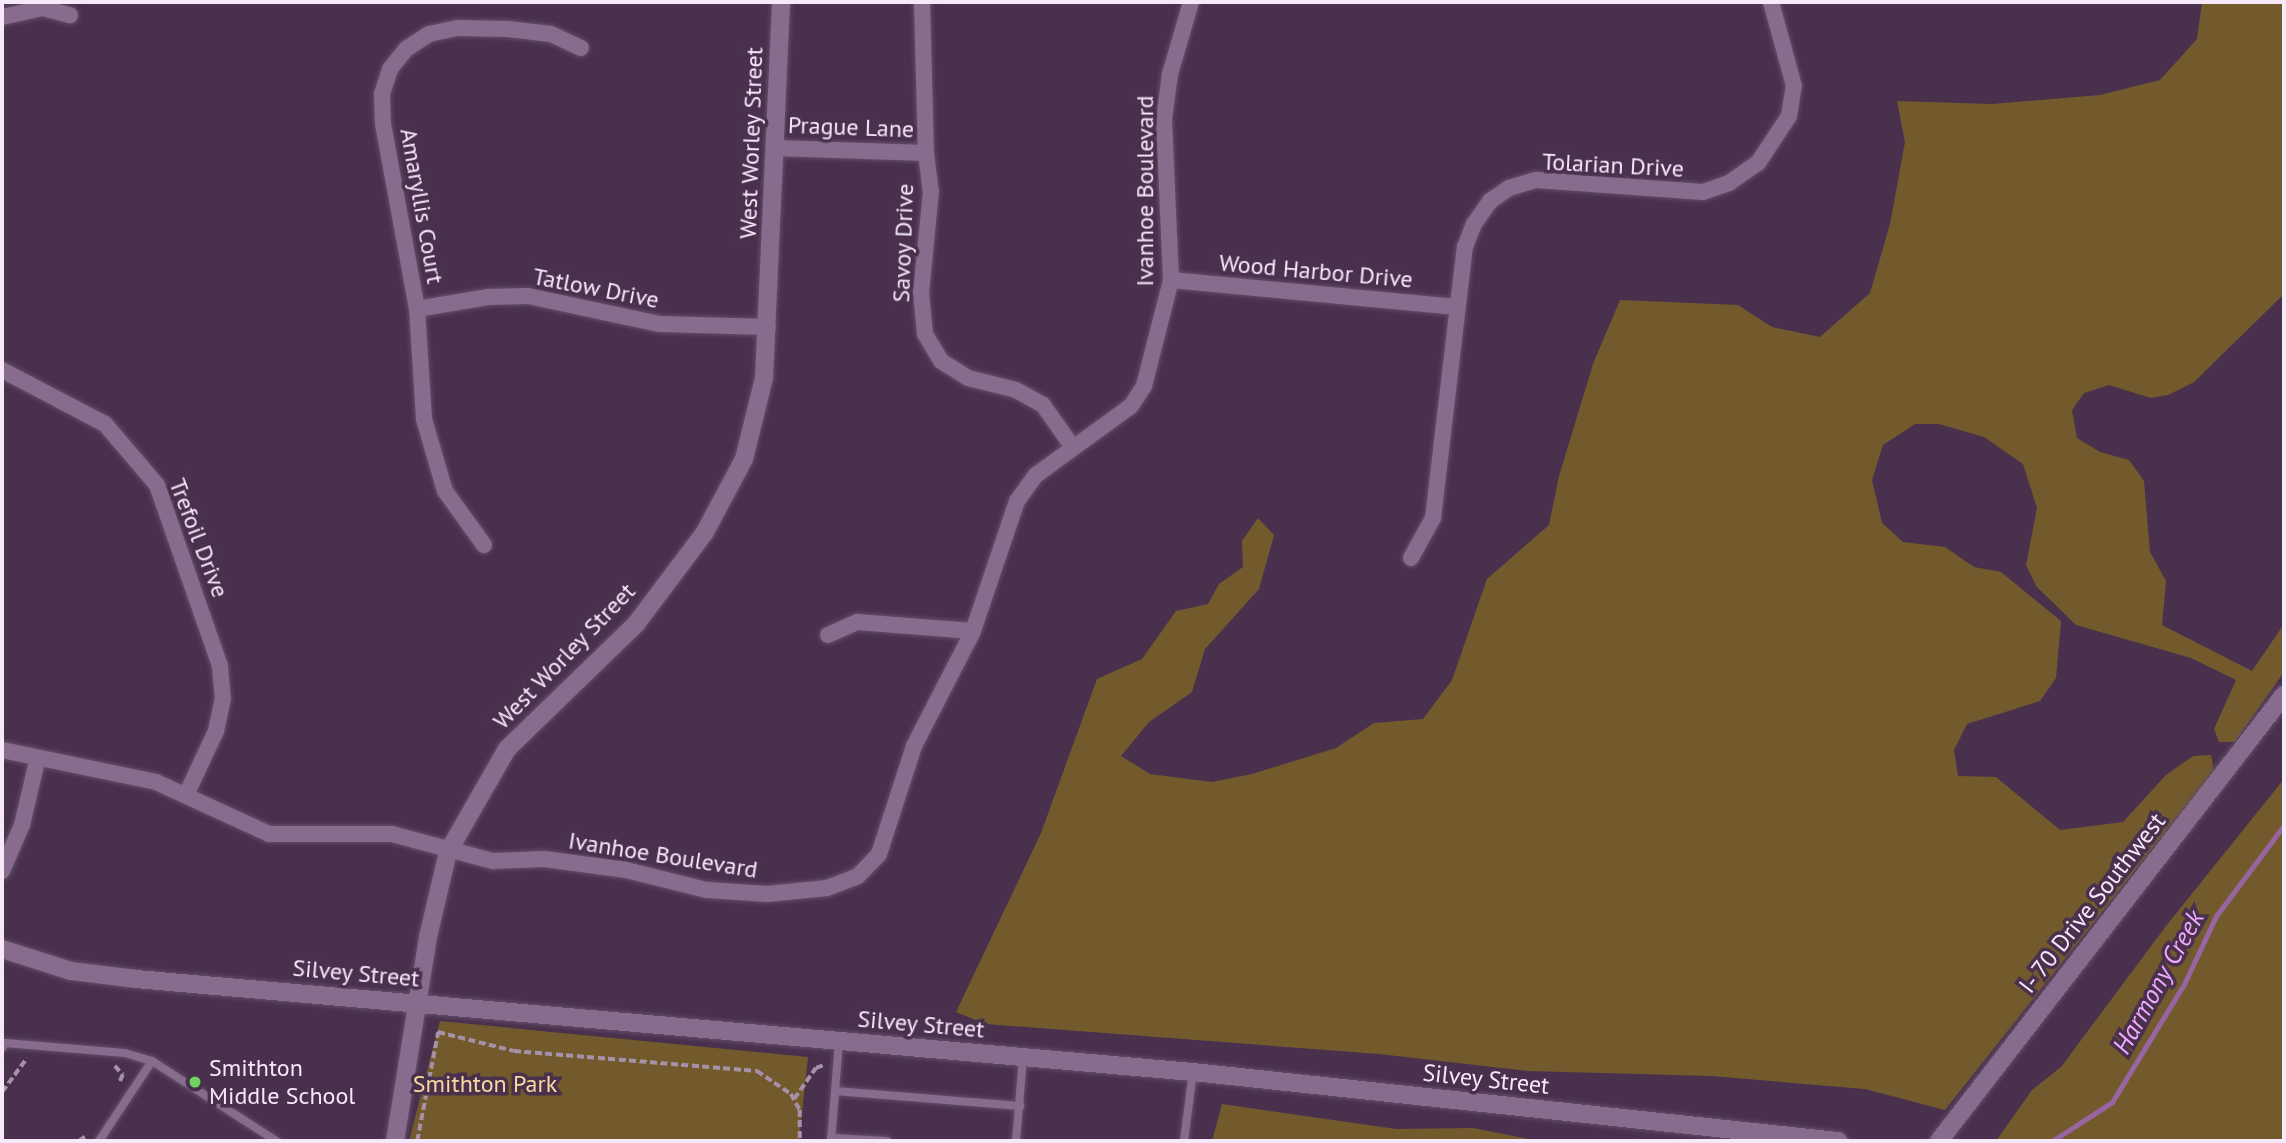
<!DOCTYPE html>
<html>
<head>
<meta charset="utf-8">
<style>
  body { margin:0 }
  #map { position:relative; width:2286px; height:1143px; overflow:hidden; background:#49314e; font-family:"PT Sans",sans-serif }
  div>[style] { position:absolute }
  [style*='--x'] { left:calc(var(--x)*1px); top:calc(var(--y)*1px); width:calc(var(--w)*1px); rotate:calc(var(--a)*1deg) }
  .green>* { inset:0; background:#735a2d }
  .stream>* { height:5px; margin:-2.5px; padding:0 2.5px; transform-origin:2.5px; border-radius:2.5px; background:#9865a2 }
  .path>* { height:3.5px; margin-top:-1.75px; transform-origin:0; background:repeating-linear-gradient(90deg,#a591a8 0 7px,transparent 0 10.5px) }
  .roads { filter:drop-shadow(0 0 2px #634e67) drop-shadow(0 0 2px #634e67) }
  .lane>* { height:8px; margin:-4px; padding:0 4px; transform-origin:4px; border-radius:4px; background:#886c8d }
  .street>* { height:16px; margin:-8px; padding:0 8px; transform-origin:8px; border-radius:8px; background:#886c8d }
  .secondary>* { height:18px; margin:-9px; padding:0 9px; transform-origin:9px; border-radius:9px; background:#886c8d }
  .dots>* { width:19px; height:19px; translate:-50% -50%; box-sizing:border-box; border:4px solid #49314e; border-radius:50% }
  span { translate:-50% -50%; white-space:nowrap; text-align:center; line-height:1.15; -webkit-text-stroke:7px #49314e; paint-order:stroke }
  .street-label { font-size:24px; color:#f7e8fa }
  .poi-label { font-size:24px; color:#f7e8fa }
  .left { translate:0 -50%; text-align:left }
  .park-label { font-size:24px; color:#fad99f }
  .water-label { font-size:26px; color:#f0a9fe; font-style:italic }
  .frame { position:absolute; inset:0; border:4px solid #f7e8fa; pointer-events:none }
</style>
</head>
<body>
<div id="map">
  <div class="green">
    <div style="clip-path:polygon(2202px 2px,2284px 2px,2284px 294px,2194px 382px,2168px 395px,2151px 398px,2109px 385px,2084px 393px,2072px 410px,2077px 438px,2100px 452px,2129px 460px,2144px 481px,2150px 552px,2166px 581px,2162px 625px,2252px 671px,2284px 624px,2284px 672px,2235px 742px,2219px 742px,2214px 729px,2236px 680px,2191px 658px,2076px 625px,2036px 586px,2026px 565px,2037px 508px,2023px 464px,1984px 437px,1939px 424px,1915px 424px,1883px 445px,1872px 480px,1882px 523px,1903px 542px,1945px 547px,1974px 567px,2001px 572px,2061px 621px,2056px 678px,2040px 701px,1967px 724px,1954px 750px,1958px 776px,1996px 777px,2060px 830px,2123px 822px,2166px 775px,2193px 756px,2211px 755px,2214px 771px,1945px 1110px,1865px 1089px,1711px 1076px,1528px 1071px,1379px 1054px,985px 1024px,956px 1012px,1041px 833px,1097px 679px,1142px 659px,1176px 611px,1208px 604px,1219px 584px,1243px 567px,1242px 541px,1258px 518px,1274px 535px,1259px 589px,1205px 649px,1192px 692px,1149px 722px,1121px 756px,1150px 774px,1212px 782px,1252px 774px,1336px 748px,1374px 723px,1423px 719px,1452px 680px,1487px 579px,1549px 525px,1559px 476px,1593px 364px,1620px 300px,1738px 305px,1772px 327px,1820px 337px,1870px 293px,1890px 224px,1905px 142px,1897px 101px,1992px 104px,2100px 95px,2160px 80px,2197px 39px)"></div>
    <div style="clip-path:polygon(2284px 779px,2284px 1141px,1996px 1141px,2032px 1090px,2061px 1067px,2166px 926px)"></div>
    <div style="clip-path:polygon(440px 1021px,808px 1057px,799px 1141px,409px 1141px)"></div>
    <div style="clip-path:polygon(1222px 1104px,1396px 1129px,1473px 1128px,1538px 1141px,1212px 1141px)"></div>
  </div>
  <div class="stream">
    <div style="--x:2052;--y:1141;--w:72;--a:-33"></div>
    <div style="--x:2112;--y:1102;--w:138;--a:-58.6"></div>
    <div style="--x:2184;--y:984;--w:75;--a:-64.8"></div>
    <div style="--x:2216;--y:916;--w:114;--a:-53.2"></div>
  </div>
  <div class="path">
    <div style="--x:115;--y:1066;--w:12;--a:48"></div>
    <div style="--x:123;--y:1075;--w:10;--a:114"></div>
    <div style="--x:2;--y:1092;--w:42;--a:-53.7"></div>
    <div style="--x:794;--y:1099;--w:38;--a:-55"></div>
    <div style="--x:816;--y:1068;--w:9;--a:-21"></div>
    <div style="--x:79;--y:1141;--w:10;--a:-37"></div>
    <div style="--x:417;--y:1141;--w:111;--a:-79.1"></div>
    <div style="--x:438;--y:1032;--w:78;--a:14"></div>
    <div style="--x:514;--y:1051;--w:244;--a:4.7"></div>
    <div style="--x:757;--y:1071;--w:41;--a:34.1"></div>
    <div style="--x:791;--y:1094;--w:18;--a:61"></div>
    <div style="--x:800;--y:1110;--w:31;--a:90"></div>
  </div>
  <div class="roads">
    <div class="lane">
      <div style="--x:2;--y:1048;--w:6;--a:-59"></div>
      <div style="--x:5;--y:1043;--w:120;--a:4.8"></div>
      <div style="--x:125;--y:1053;--w:28;--a:17"></div>
      <div style="--x:835;--y:1091;--w:186;--a:4.6"></div>
      <div style="--x:831;--y:1138;--w:56;--a:3.1"></div>
      <div style="--x:99;--y:1141;--w:96;--a:-56.5"></div>
      <div style="--x:152;--y:1061;--w:148;--a:32.8"></div>
      <div style="--x:831;--y:1141;--w:100;--a:-85.4"></div>
      <div style="--x:1016;--y:1141;--w:84;--a:-85.2"></div>
      <div style="--x:1184;--y:1141;--w:70;--a:-82.6"></div>
    </div>
    <div class="street">
      <div style="--x:922;--y:2;--w:151;--a:88.5"></div>
      <div style="--x:926;--y:153;--w:38;--a:83"></div>
      <div style="--x:931;--y:191;--w:102;--a:95.6"></div>
      <div style="--x:921;--y:293;--w:41;--a:84.4"></div>
      <div style="--x:925;--y:334;--w:31;--a:59"></div>
      <div style="--x:941;--y:361;--w:32;--a:32"></div>
      <div style="--x:968;--y:378;--w:49;--a:14"></div>
      <div style="--x:1016;--y:390;--w:31;--a:29"></div>
      <div style="--x:1043;--y:405;--w:50;--a:54.7"></div>
      <div style="--x:2;--y:17;--w:42;--a:-12.4"></div>
      <div style="--x:43;--y:8;--w:28;--a:15"></div>
      <div style="--x:775;--y:148;--w:151;--a:1.9"></div>
      <div style="--x:1171;--y:280;--w:287;--a:5.4"></div>
      <div style="--x:417;--y:309;--w:72;--a:-9.6"></div>
      <div style="--x:488;--y:297;--w:40;--a:-1.4"></div>
      <div style="--x:528;--y:296;--w:135;--a:12"></div>
      <div style="--x:660;--y:324;--w:108;--a:1.6"></div>
      <div style="--x:2;--y:370;--w:116;--a:27.7"></div>
      <div style="--x:105;--y:424;--w:80;--a:49.6"></div>
      <div style="--x:157;--y:485;--w:192;--a:70.8"></div>
      <div style="--x:220;--y:666;--w:32;--a:85"></div>
      <div style="--x:223;--y:698;--w:34;--a:102"></div>
      <div style="--x:216;--y:731;--w:68;--a:115.1"></div>
      <div style="--x:484;--y:545;--w:67;--a:-125.8"></div>
      <div style="--x:445;--y:491;--w:75;--a:-106.3"></div>
      <div style="--x:424;--y:419;--w:110;--a:-93.6"></div>
      <div style="--x:417;--y:309;--w:188;--a:-100.4"></div>
      <div style="--x:383;--y:124;--w:30;--a:-92"></div>
      <div style="--x:382;--y:94;--w:26;--a:-72"></div>
      <div style="--x:390;--y:69;--w:26;--a:-51"></div>
      <div style="--x:406;--y:49;--w:27;--a:-33"></div>
      <div style="--x:429;--y:34;--w:29;--a:-12"></div>
      <div style="--x:457;--y:28;--w:51;--a:1.1"></div>
      <div style="--x:508;--y:29;--w:43;--a:6.6"></div>
      <div style="--x:551;--y:34;--w:33;--a:25"></div>
      <div style="--x:1411;--y:558;--w:46;--a:-61.2"></div>
      <div style="--x:1433;--y:518;--w:273;--a:-83.3"></div>
      <div style="--x:1465;--y:247;--w:25;--a:-69"></div>
      <div style="--x:1474;--y:224;--w:28;--a:-55"></div>
      <div style="--x:1490;--y:201;--w:23;--a:-34"></div>
      <div style="--x:1509;--y:188;--w:28;--a:-17"></div>
      <div style="--x:1536;--y:180;--w:167;--a:4.1"></div>
      <div style="--x:1703;--y:192;--w:28;--a:-19"></div>
      <div style="--x:1729;--y:183;--w:35;--a:-35"></div>
      <div style="--x:1758;--y:163;--w:56;--a:-56.6"></div>
      <div style="--x:1789;--y:116;--w:30;--a:-81"></div>
      <div style="--x:1794;--y:86;--w:87;--a:-105.3"></div>
      <div style="--x:828;--y:635;--w:32;--a:-24"></div>
      <div style="--x:857;--y:622;--w:116;--a:4.4"></div>
      <div style="--x:2;--y:750;--w:157;--a:11.7"></div>
      <div style="--x:156;--y:782;--w:124;--a:24.7"></div>
      <div style="--x:269;--y:834;--w:123;--a:0"></div>
      <div style="--x:392;--y:834;--w:105;--a:15"></div>
      <div style="--x:493;--y:861;--w:51;--a:-2.2"></div>
      <div style="--x:544;--y:859;--w:83;--a:7.6"></div>
      <div style="--x:626;--y:870;--w:83;--a:13.9"></div>
      <div style="--x:707;--y:890;--w:60;--a:3.8"></div>
      <div style="--x:767;--y:894;--w:60;--a:-5.7"></div>
      <div style="--x:827;--y:888;--w:33;--a:-21"></div>
      <div style="--x:858;--y:876;--w:30;--a:-46"></div>
      <div style="--x:879;--y:854;--w:114;--a:-72"></div>
      <div style="--x:914;--y:746;--w:129;--a:-62.8"></div>
      <div style="--x:973;--y:631;--w:137;--a:-71.3"></div>
      <div style="--x:1017;--y:501;--w:32;--a:-54"></div>
      <div style="--x:1036;--y:475;--w:117;--a:-36"></div>
      <div style="--x:1131;--y:406;--w:24;--a:-57"></div>
      <div style="--x:1144;--y:386;--w:109;--a:-75.7"></div>
      <div style="--x:1171;--y:280;--w:161;--a:-92.5"></div>
      <div style="--x:1164;--y:119;--w:45;--a:-82.4"></div>
      <div style="--x:1170;--y:74;--w:75;--a:-73.7"></div>
      <div style="--x:2;--y:871;--w:50;--a:-66.5"></div>
      <div style="--x:22;--y:825;--w:66;--a:-76.8"></div>
    </div>
    <div class="secondary">
      <div style="--x:2;--y:949;--w:72;--a:17.7"></div>
      <div style="--x:71;--y:971;--w:65;--a:7"></div>
      <div style="--x:136;--y:979;--w:1061;--a:5.03"></div>
      <div style="--x:1193;--y:1072;--w:649;--a:6.11"></div>
      <div style="--x:395;--y:1141;--w:207;--a:-80.8"></div>
      <div style="--x:428;--y:937;--w:87;--a:-76.8"></div>
      <div style="--x:448;--y:852;--w:119;--a:-60.2"></div>
      <div style="--x:507;--y:749;--w:180;--a:-44.1"></div>
      <div style="--x:636;--y:624;--w:115;--a:-53.1"></div>
      <div style="--x:705;--y:532;--w:83;--a:-61.9"></div>
      <div style="--x:744;--y:459;--w:83;--a:-76.1"></div>
      <div style="--x:764;--y:378;--w:376;--a:-87.4"></div>
      <div style="--x:1939;--y:1141;--w:564;--a:-52.28"></div>
    </div>
  </div>
  <div class="dots">
    <div style="left:195px;top:1082px;background:#6fd360"></div>
  </div>
  <div class="street-label">
    <span style="left:851px;top:127px;rotate:2deg">Prague Lane</span>
    <span style="left:751px;top:143px;rotate:-88deg">West Worley Street</span>
    <span style="left:1613px;top:165px;rotate:3deg">Tolarian Drive</span>
    <span style="left:1145px;top:191px;rotate:-90deg">Ivanhoe Boulevard</span>
    <span style="left:422px;top:206px;rotate:80deg">Amaryllis Court</span>
    <span style="left:903px;top:243px;rotate:-88deg">Savoy Drive</span>
    <span style="left:1316px;top:271px;rotate:5deg">Wood Harbor Drive</span>
    <span style="left:596px;top:288px;rotate:11deg">Tatlow Drive</span>
    <span style="left:199px;top:538px;rotate:69deg">Trefoil Drive</span>
    <span style="left:564px;top:656px;rotate:-46deg">West Worley Street</span>
    <span style="left:663px;top:855px;rotate:9deg">Ivanhoe Boulevard</span>
    <span style="left:2092px;top:903px;rotate:-52deg">I- 70 Drive Southwest</span>
    <span style="left:356px;top:973px;rotate:5deg">Silvey Street</span>
    <span style="left:921px;top:1024px;rotate:5deg">Silvey Street</span>
    <span style="left:1486px;top:1079px;rotate:6deg">Silvey Street</span>
  </div>
  <div class="poi-label">
    <span class="left" style="left:209px;top:1082px">Smithton<br>Middle School</span>
  </div>
  <div class="park-label">
    <span style="left:485px;top:1084px">Smithton Park</span>
  </div>
  <div class="water-label">
    <span style="left:2158px;top:982px;rotate:-61deg">Harmony Creek</span>
  </div>
  <div class="frame"></div>
</div>
</body>
</html>
